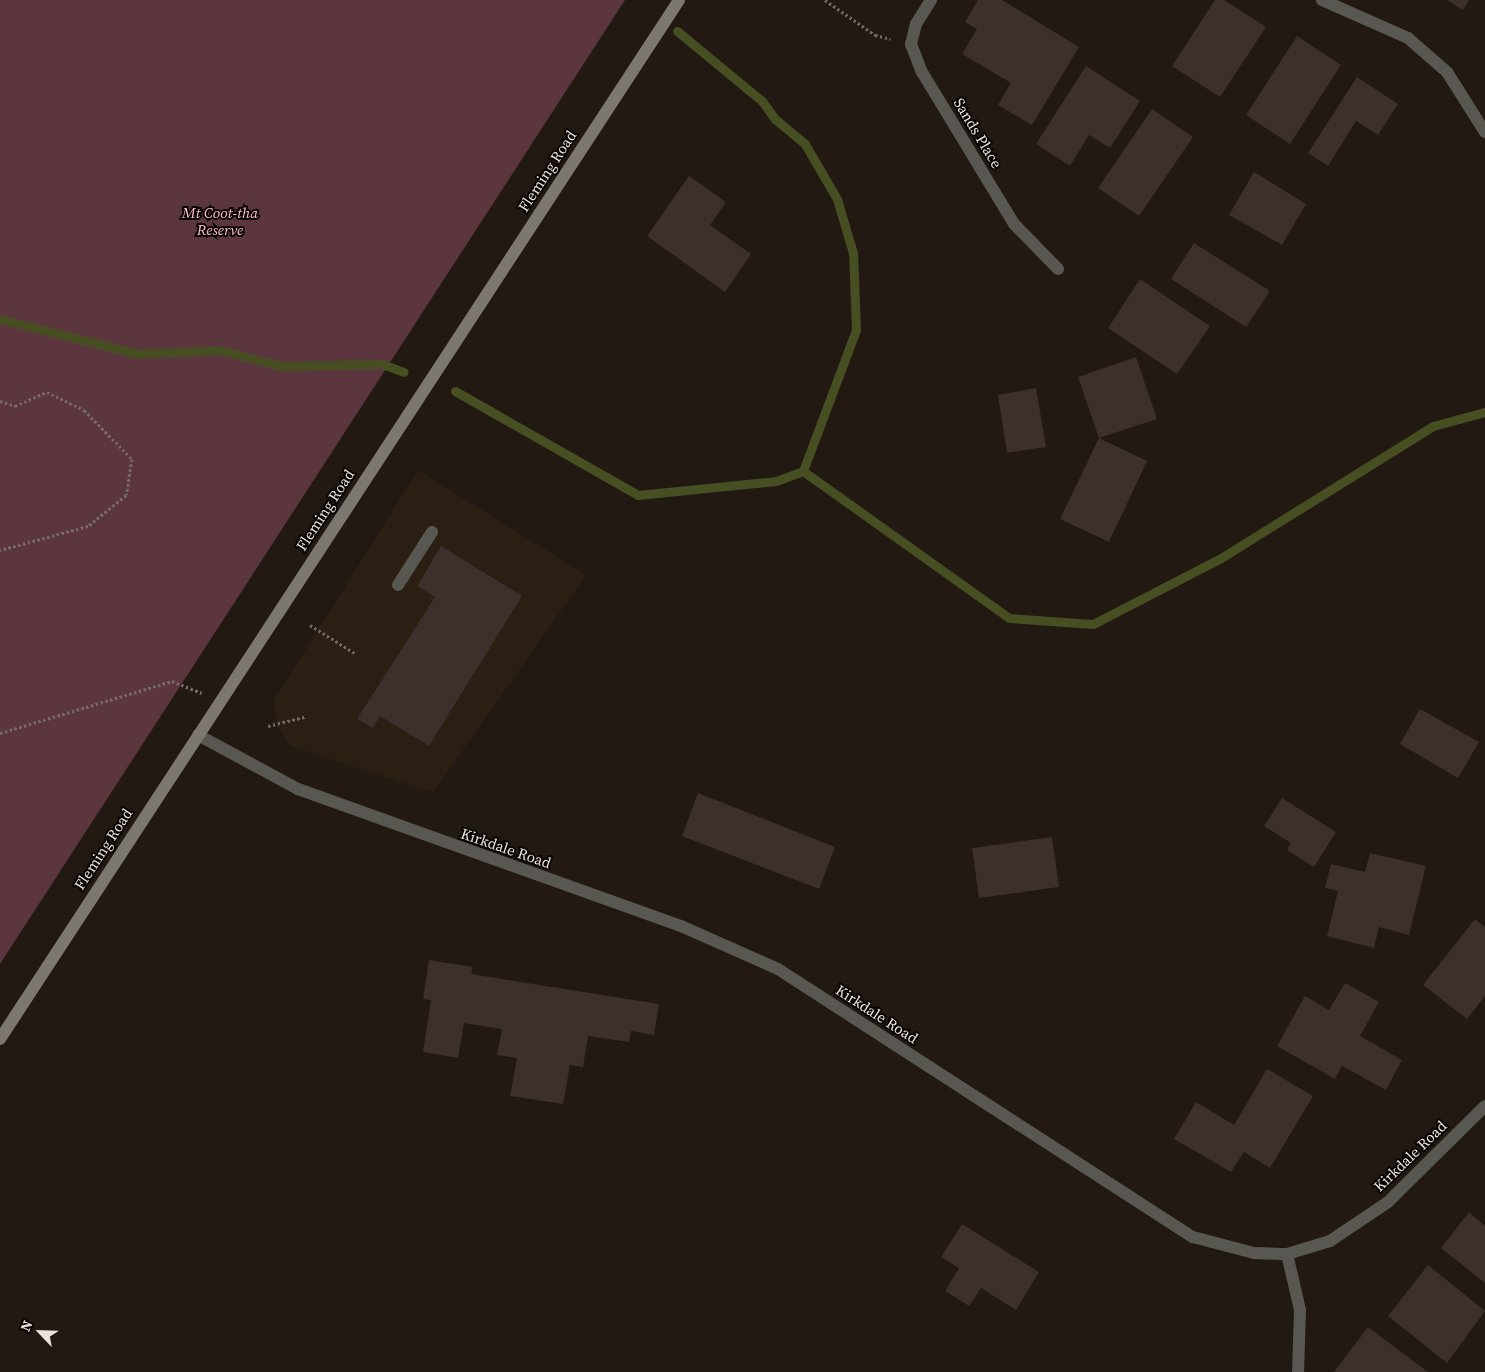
<!DOCTYPE html>
<html>
<head>
<meta charset="utf-8">
<style>
  body { margin:0 }
  #map { position:relative; width:1485px; height:1372px; overflow:hidden; background:#221912; font-family:"Source Serif 4",serif }
  div>[style] { position:absolute }
  [style*='--x'] { left:calc(var(--x)*1px); top:calc(var(--y)*1px); width:calc(var(--w)*1px); rotate:calc(var(--a)*1deg) }
  .built>* { inset:0; background:#2b1e12 }
  .green>* { inset:0; background:#5c363f }
  .stream>* { height:9px; margin:-4.5px; padding:0 4.5px; transform-origin:4.5px; border-radius:4.5px; background:#464e22 }
  .building>* { inset:0; background:#3c2f2c }
  .path>* { height:3px; margin-top:-1.5px; transform-origin:0; background:repeating-linear-gradient(90deg,#736b64 0 2.5px,transparent 0 5px) }
  .lane>* { height:12px; margin:-6px; padding:0 6px; transform-origin:6px; border-radius:6px; background:#595751 }
  .street>* { height:12px; margin:-6px; padding:0 6px; transform-origin:6px; border-radius:6px; background:#595751 }
  .secondary>* { height:12px; margin:-6px; padding:0 6px; transform-origin:6px; border-radius:6px; background:#7c7870 }
  span { translate:-50% -50%; white-space:nowrap; text-align:center; line-height:1.15; -webkit-text-stroke:4px #090604; paint-order:stroke }
  .street-label { font-size:15px; color:#eae3de }
  .park-label { font-size:15px; color:#febdcb; font-style:italic }
  .north { position:absolute; left:15px; top:1307px; width:50px; height:50px; -webkit-text-stroke:4px #090604; paint-order:stroke; rotate:294deg; font-size:14px; font-weight:700; line-height:20px; text-align:center; color:#eae3de }
  .north::after { content:''; display:block; margin:auto; width:18px; height:22px; background:#eae3de; clip-path:polygon(50% 0,100% 100%,50% 72%,0 100%) }
</style>
</head>
<body>
<div id="map">
  <div class="built">
    <div style="clip-path:polygon(418px 470px,586px 575px,433px 793px,290px 746px,277px 727px,274px 700px)"></div>
  </div>
  <div class="green">
    <div style="clip-path:polygon(0 0,625px 0,0 964px)"></div>
  </div>
  <div class="stream">
    <div style="--x:0;--y:319;--w:142;--a:14.2"></div>
    <div style="--x:138;--y:354;--w:83;--a:-2.8"></div>
    <div style="--x:221;--y:350;--w:60;--a:15.4"></div>
    <div style="--x:279;--y:366;--w:103;--a:-1.1"></div>
    <div style="--x:382;--y:364;--w:23;--a:20"></div>
    <div style="--x:455;--y:391;--w:210;--a:29.6"></div>
    <div style="--x:638;--y:495;--w:139;--a:-5.8"></div>
    <div style="--x:776;--y:481;--w:29;--a:-20"></div>
    <div style="--x:803;--y:471;--w:151;--a:-69.4"></div>
    <div style="--x:856;--y:330;--w:77;--a:-92.2"></div>
    <div style="--x:853;--y:253;--w:56;--a:-106.5"></div>
    <div style="--x:837;--y:199;--w:64;--a:-120.2"></div>
    <div style="--x:805;--y:144;--w:39;--a:-140"></div>
    <div style="--x:775;--y:119;--w:22;--a:-126"></div>
    <div style="--x:762;--y:101;--w:110;--a:-140.5"></div>
    <div style="--x:803;--y:471;--w:253;--a:35.5"></div>
    <div style="--x:1009;--y:618;--w:84;--a:4.1"></div>
    <div style="--x:1093;--y:624;--w:144;--a:-27.3"></div>
    <div style="--x:1221;--y:558;--w:250;--a:-31.9"></div>
    <div style="--x:1433;--y:426;--w:54;--a:-15.1"></div>
  </div>
  <div class="building">
    <div style="clip-path:polygon(978px 0,1002px 0,1079px 47px,1032px 125px,998px 105px,1011px 83px,962px 54px,977px 29px,965px 22px)"></div>
    <div style="clip-path:polygon(1215px 0,1224px 0,1266px 27px,1220px 97px,1172px 66px)"></div>
    <div style="clip-path:polygon(1447px 0,1469px 0,1463px 10px)"></div>
    <div style="clip-path:polygon(1297px 36px,1341px 65px,1290px 144px,1246px 115px)"></div>
    <div style="clip-path:polygon(1086px 66px,1140px 101px,1110px 148px,1089px 135px,1070px 166px,1036px 144px)"></div>
    <div style="clip-path:polygon(1357px 77px,1398px 104px,1378px 135px,1356px 121px,1328px 166px,1308px 153px)"></div>
    <div style="clip-path:polygon(1152px 109px,1193px 137px,1139px 216px,1098px 188px)"></div>
    <div style="clip-path:polygon(1254px 172px,1306px 204px,1282px 245px,1229px 215px)"></div>
    <div style="clip-path:polygon(689px 176px,726px 202px,710px 225px,751px 254px,725px 292px,647px 236px)"></div>
    <div style="clip-path:polygon(1194px 243px,1270px 291px,1246px 327px,1171px 279px)"></div>
    <div style="clip-path:polygon(1140px 279px,1210px 326px,1177px 374px,1108px 328px)"></div>
    <div style="clip-path:polygon(1136px 357px,1157px 419px,1099px 438px,1078px 377px)"></div>
    <div style="clip-path:polygon(1036px 388px,1046px 447px,1007px 453px,998px 395px)"></div>
    <div style="clip-path:polygon(1099px 438px,1147px 461px,1109px 542px,1060px 519px)"></div>
    <div style="clip-path:polygon(441px 546px,522px 596px,429px 746px,380px 716px,373px 728px,357px 719px,435px 597px,417px 586px)"></div>
    <div style="clip-path:polygon(1420px 709px,1479px 742px,1458px 778px,1400px 744px)"></div>
    <div style="clip-path:polygon(698px 793px,835px 847px,819px 889px,682px 836px)"></div>
    <div style="clip-path:polygon(1282px 798px,1336px 832px,1314px 867px,1287px 850px,1291px 843px,1264px 826px)"></div>
    <div style="clip-path:polygon(1052px 837px,1059px 887px,979px 898px,972px 848px)"></div>
    <div style="clip-path:polygon(1370px 853px,1426px 866px,1409px 935px,1379px 927px,1374px 948px,1327px 936px,1338px 891px,1325px 888px,1331px 864px,1365px 872px)"></div>
    <div style="clip-path:polygon(1475px 919px,1485px 927px,1485px 996px,1467px 1019px,1423px 985px)"></div>
    <div style="clip-path:polygon(429px 960px,473px 967px,471px 974px,659px 1004px,654px 1035px,631px 1031px,629px 1042px,588px 1036px,583px 1067px,570px 1065px,563px 1104px,510px 1096px,517px 1058px,497px 1055px,502px 1029px,464px 1023px,458px 1058px,423px 1052px,431px 1000px,423px 999px)"></div>
    <div style="clip-path:polygon(1345px 983px,1379px 1002px,1360px 1036px,1402px 1060px,1386px 1090px,1342px 1066px,1335px 1079px,1277px 1046px,1305px 996px,1329px 1010px)"></div>
    <div style="clip-path:polygon(1267px 1069px,1313px 1096px,1270px 1168px,1244px 1152px,1231px 1172px,1174px 1139px,1196px 1102px,1234px 1125px)"></div>
    <div style="clip-path:polygon(1469px 1212px,1485px 1226px,1485px 1283px,1441px 1248px)"></div>
    <div style="clip-path:polygon(962px 1224px,1039px 1272px,1016px 1310px,981px 1288px,969px 1306px,945px 1291px,959px 1268px,941px 1257px)"></div>
    <div style="clip-path:polygon(1428px 1265px,1485px 1311px,1447px 1363px,1388px 1316px)"></div>
    <div style="clip-path:polygon(1368px 1327px,1428px 1372px,1334px 1372px)"></div>
  </div>
  <div class="path">
    <div style="--x:825;--y:0;--w:61;--a:35"></div>
    <div style="--x:875;--y:35;--w:16;--a:14"></div>
    <div style="--x:0;--y:401;--w:16;--a:18"></div>
    <div style="--x:15;--y:406;--w:35;--a:-24"></div>
    <div style="--x:47;--y:392;--w:41;--a:25.9"></div>
    <div style="--x:84;--y:410;--w:69;--a:45.6"></div>
    <div style="--x:132;--y:459;--w:36;--a:99"></div>
    <div style="--x:126;--y:495;--w:49;--a:140.8"></div>
    <div style="--x:88;--y:526;--w:91;--a:164.7"></div>
    <div style="--x:310;--y:625;--w:54;--a:32.2"></div>
    <div style="--x:268;--y:726;--w:38;--a:-14"></div>
    <div style="--x:0;--y:733;--w:180;--a:-16.8"></div>
    <div style="--x:172;--y:681;--w:32;--a:22"></div>
  </div>
  <div class="lane">
    <div style="--x:398;--y:585;--w:63;--a:-57.3"></div>
  </div>
  <div class="street">
    <div style="--x:931;--y:0;--w:28;--a:122"></div>
    <div style="--x:916;--y:24;--w:21;--a:104"></div>
    <div style="--x:911;--y:44;--w:30;--a:69"></div>
    <div style="--x:922;--y:72;--w:178;--a:58.8"></div>
    <div style="--x:1014;--y:224;--w:63;--a:45.6"></div>
    <div style="--x:1322;--y:0;--w:94;--a:23.8"></div>
    <div style="--x:1408;--y:38;--w:52;--a:41.1"></div>
    <div style="--x:1447;--y:72;--w:71;--a:57.7"></div>
    <div style="--x:198;--y:735;--w:114;--a:28.4"></div>
    <div style="--x:298;--y:789;--w:407;--a:19.7"></div>
    <div style="--x:681;--y:926;--w:106;--a:23.9"></div>
    <div style="--x:778;--y:969;--w:494;--a:32.9"></div>
    <div style="--x:1193;--y:1237;--w:63;--a:14.7"></div>
    <div style="--x:1254;--y:1253;--w:33;--a:2"></div>
    <div style="--x:1287;--y:1254;--w:45;--a:-16.8"></div>
    <div style="--x:1330;--y:1241;--w:70;--a:-33.9"></div>
    <div style="--x:1388;--y:1202;--w:136;--a:-44.7"></div>
    <div style="--x:1287;--y:1254;--w:57;--a:76.9"></div>
    <div style="--x:1300;--y:1310;--w:62;--a:91.8"></div>
  </div>
  <div class="secondary">
    <div style="--x:0;--y:1039;--w:1241;--a:-56.83"></div>
  </div>
  <div class="street-label">
    <span style="left:978px;top:133px;rotate:59deg">Sands Place</span>
    <span style="left:547px;top:171px;rotate:-57deg">Fleming Road</span>
    <span style="left:325px;top:510px;rotate:-57deg">Fleming Road</span>
    <span style="left:506px;top:848px;rotate:19deg">Kirkdale Road</span>
    <span style="left:103px;top:849px;rotate:-57deg">Fleming Road</span>
    <span style="left:877px;top:1014px;rotate:33deg">Kirkdale Road</span>
    <span style="left:1410px;top:1156px;rotate:-44deg">Kirkdale Road</span>
  </div>
  <div class="park-label">
    <span style="left:220px;top:221px">Mt Coot-tha<br>Reserve</span>
  </div>
  <div class="north">N</div>
</div>
</body>
</html>
